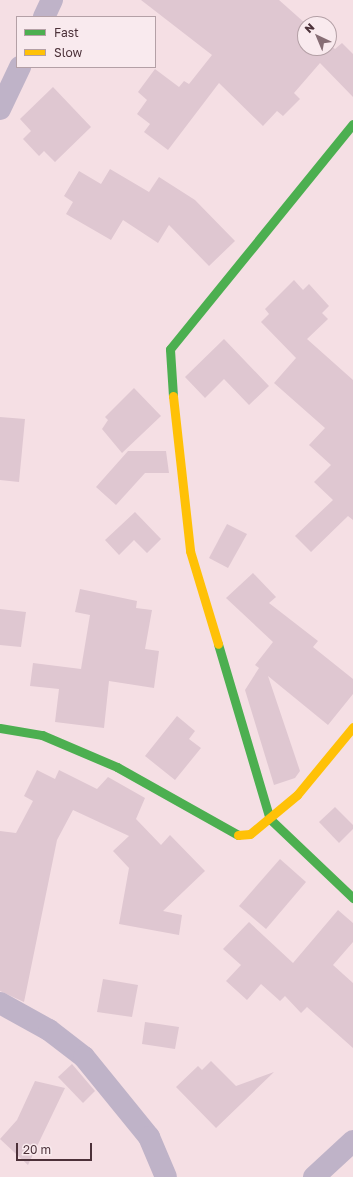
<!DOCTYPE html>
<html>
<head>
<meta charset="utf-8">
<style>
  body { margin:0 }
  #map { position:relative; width:353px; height:1177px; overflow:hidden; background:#f5dfe4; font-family:"Golos Text",sans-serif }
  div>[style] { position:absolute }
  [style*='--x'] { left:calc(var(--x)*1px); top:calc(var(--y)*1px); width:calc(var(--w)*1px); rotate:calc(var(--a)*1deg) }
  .building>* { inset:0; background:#dfc7d1 }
  .street>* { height:22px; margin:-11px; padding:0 11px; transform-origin:11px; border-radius:11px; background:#bfb3c8 }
  .fast>* { height:9px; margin:-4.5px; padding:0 4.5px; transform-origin:4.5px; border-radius:4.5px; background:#4caf50 }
  .slow>* { height:9px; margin:-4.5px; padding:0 4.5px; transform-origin:4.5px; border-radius:4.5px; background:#ffc107 }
  span { translate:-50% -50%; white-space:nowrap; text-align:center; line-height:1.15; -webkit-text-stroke:3px #f9eaee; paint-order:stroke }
  .legend { position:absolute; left:16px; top:16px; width:140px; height:52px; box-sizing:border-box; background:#f9eaee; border:1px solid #b4a0a6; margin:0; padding:5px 7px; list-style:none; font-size:12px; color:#4c3139 }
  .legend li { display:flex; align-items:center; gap:8px; height:20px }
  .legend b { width:20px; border:1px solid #b4a0a6 }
  .north { position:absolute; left:297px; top:16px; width:40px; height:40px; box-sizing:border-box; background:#f9eaee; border:1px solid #b4a0a6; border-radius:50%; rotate:316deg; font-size:11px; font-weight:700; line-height:16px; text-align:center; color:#4c3139 }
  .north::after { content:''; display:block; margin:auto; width:14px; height:18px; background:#876e75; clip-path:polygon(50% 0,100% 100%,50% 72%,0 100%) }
  .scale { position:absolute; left:16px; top:1143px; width:76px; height:18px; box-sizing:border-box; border:2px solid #4c3139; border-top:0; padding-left:5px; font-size:12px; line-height:14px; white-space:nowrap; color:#4c3139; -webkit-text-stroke:3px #f9eaee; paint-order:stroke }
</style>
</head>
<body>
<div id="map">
  <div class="building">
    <div style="clip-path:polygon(141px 0,279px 0,306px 24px,305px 48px,329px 48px,329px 44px,335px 49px,342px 43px,353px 54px,353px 97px,320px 63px,294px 93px,300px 99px,283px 116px,277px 111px,263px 126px,219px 83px,168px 150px,144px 132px,150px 124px,137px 114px,147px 100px,138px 92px,155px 69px,179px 87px,184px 81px,189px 84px,212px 55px)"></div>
    <div style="clip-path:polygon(53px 87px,91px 127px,55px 162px,44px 151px,39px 156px,23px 139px,31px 131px,20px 119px)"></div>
    <div style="clip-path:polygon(110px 169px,149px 192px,159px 177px,195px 200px,235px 241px,209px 266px,169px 225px,158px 243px,123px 220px,111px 240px,66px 214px,73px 202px,64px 196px,79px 171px,101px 184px)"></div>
    <div style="clip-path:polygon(294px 280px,303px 290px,309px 284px,329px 306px,322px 313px,328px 319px,307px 339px,353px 380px,353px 520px,348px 516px,311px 552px,295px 536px,333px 500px,314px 482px,331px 465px,309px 445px,325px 428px,274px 383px,296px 358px,261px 322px,269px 314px,265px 309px)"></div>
    <div style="clip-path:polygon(224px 339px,269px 386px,249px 405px,224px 379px,205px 398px,185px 377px)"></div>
    <div style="clip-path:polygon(134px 388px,161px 416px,122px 453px,102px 429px,108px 420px,105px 417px)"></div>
    <div style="clip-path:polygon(0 417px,25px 419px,19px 482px,0 480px)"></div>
    <div style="clip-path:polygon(128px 451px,166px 451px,169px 473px,145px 473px,116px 505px,96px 487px)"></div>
    <div style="clip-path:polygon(135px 512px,161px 539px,147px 553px,134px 540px,119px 555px,105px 540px)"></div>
    <div style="clip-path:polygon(227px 524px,247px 534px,228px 568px,209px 558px)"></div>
    <div style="clip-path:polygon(253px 573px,276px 597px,269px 603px,318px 641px,313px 647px,353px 679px,353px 694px,328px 725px,268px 676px,300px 771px,295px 778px,274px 785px,245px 690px,259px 668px,255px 665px,273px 642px,226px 598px)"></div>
    <div style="clip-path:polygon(80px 589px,137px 601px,136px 608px,152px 610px,145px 649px,159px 651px,154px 688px,109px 681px,104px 728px,55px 722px,59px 689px,30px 686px,33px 663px,81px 669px,90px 615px,75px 612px)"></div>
    <div style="clip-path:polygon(0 609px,26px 612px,21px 647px,0 645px)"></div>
    <div style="clip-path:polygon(177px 716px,195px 731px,189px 739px,201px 748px,175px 780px,145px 756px)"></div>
    <div style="clip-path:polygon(37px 770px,55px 779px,59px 770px,97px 789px,108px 777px,145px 798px,136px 819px,161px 845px,170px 835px,205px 871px,163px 911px,182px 915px,179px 935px,119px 924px,129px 868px,113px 851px,129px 836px,73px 810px,57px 840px,24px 1002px,0 991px,0 831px,16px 833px,33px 801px,24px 796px)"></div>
    <div style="clip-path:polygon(335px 807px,353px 825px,353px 829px,339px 843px,319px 822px)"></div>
    <div style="clip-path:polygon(280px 859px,306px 882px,266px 929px,239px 906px)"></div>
    <div style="clip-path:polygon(338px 910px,353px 923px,353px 942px,333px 965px,353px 983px,353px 1048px,307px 1007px,301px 1013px,285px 996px,280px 1001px,261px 984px,247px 1000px,226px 981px,241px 965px,223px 949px,249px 922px,293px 963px)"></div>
    <div style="clip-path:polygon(103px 979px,138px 985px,132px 1017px,97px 1012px)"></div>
    <div style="clip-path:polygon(145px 1022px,179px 1027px,175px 1049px,142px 1044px)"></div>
    <div style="clip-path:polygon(211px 1061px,236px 1086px,274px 1072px,216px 1128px,176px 1087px,198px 1066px,202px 1070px)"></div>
    <div style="clip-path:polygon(72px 1064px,95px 1091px,83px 1103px,58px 1077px)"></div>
    <div style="clip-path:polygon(35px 1081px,65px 1088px,28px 1165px,0 1139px,17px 1120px)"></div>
  </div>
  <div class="street">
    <div style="--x:44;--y:17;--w:19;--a:-65"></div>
    <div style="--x:0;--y:109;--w:47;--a:-64.5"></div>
    <div style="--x:0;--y:1003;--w:56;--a:28.9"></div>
    <div style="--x:49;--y:1030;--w:44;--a:37.6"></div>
    <div style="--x:84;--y:1057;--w:103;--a:50.9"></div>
    <div style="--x:149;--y:1137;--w:43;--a:67"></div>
    <div style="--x:314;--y:1177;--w:53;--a:-42.7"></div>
  </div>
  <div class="fast">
    <div style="--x:173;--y:396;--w:47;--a:-93.7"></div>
    <div style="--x:170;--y:349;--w:290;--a:-50.9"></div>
    <div style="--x:218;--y:644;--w:183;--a:73.5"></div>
    <div style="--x:270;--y:819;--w:115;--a:43.6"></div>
    <div style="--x:0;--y:728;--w:43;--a:9.5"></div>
    <div style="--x:42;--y:735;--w:82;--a:23.1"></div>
    <div style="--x:117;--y:767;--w:139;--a:29.3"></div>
  </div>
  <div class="slow">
    <div style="--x:173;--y:396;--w:156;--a:83.7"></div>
    <div style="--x:190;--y:551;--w:97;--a:73.2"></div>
    <div style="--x:238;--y:835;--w:12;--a:-5"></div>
    <div style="--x:250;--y:834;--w:61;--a:-39.7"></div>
    <div style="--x:297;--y:795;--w:88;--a:-50.5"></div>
  </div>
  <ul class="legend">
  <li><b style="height:5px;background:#4caf50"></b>Fast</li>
  <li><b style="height:5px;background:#ffc107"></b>Slow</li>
  </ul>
  <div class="north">N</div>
  <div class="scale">20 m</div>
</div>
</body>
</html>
